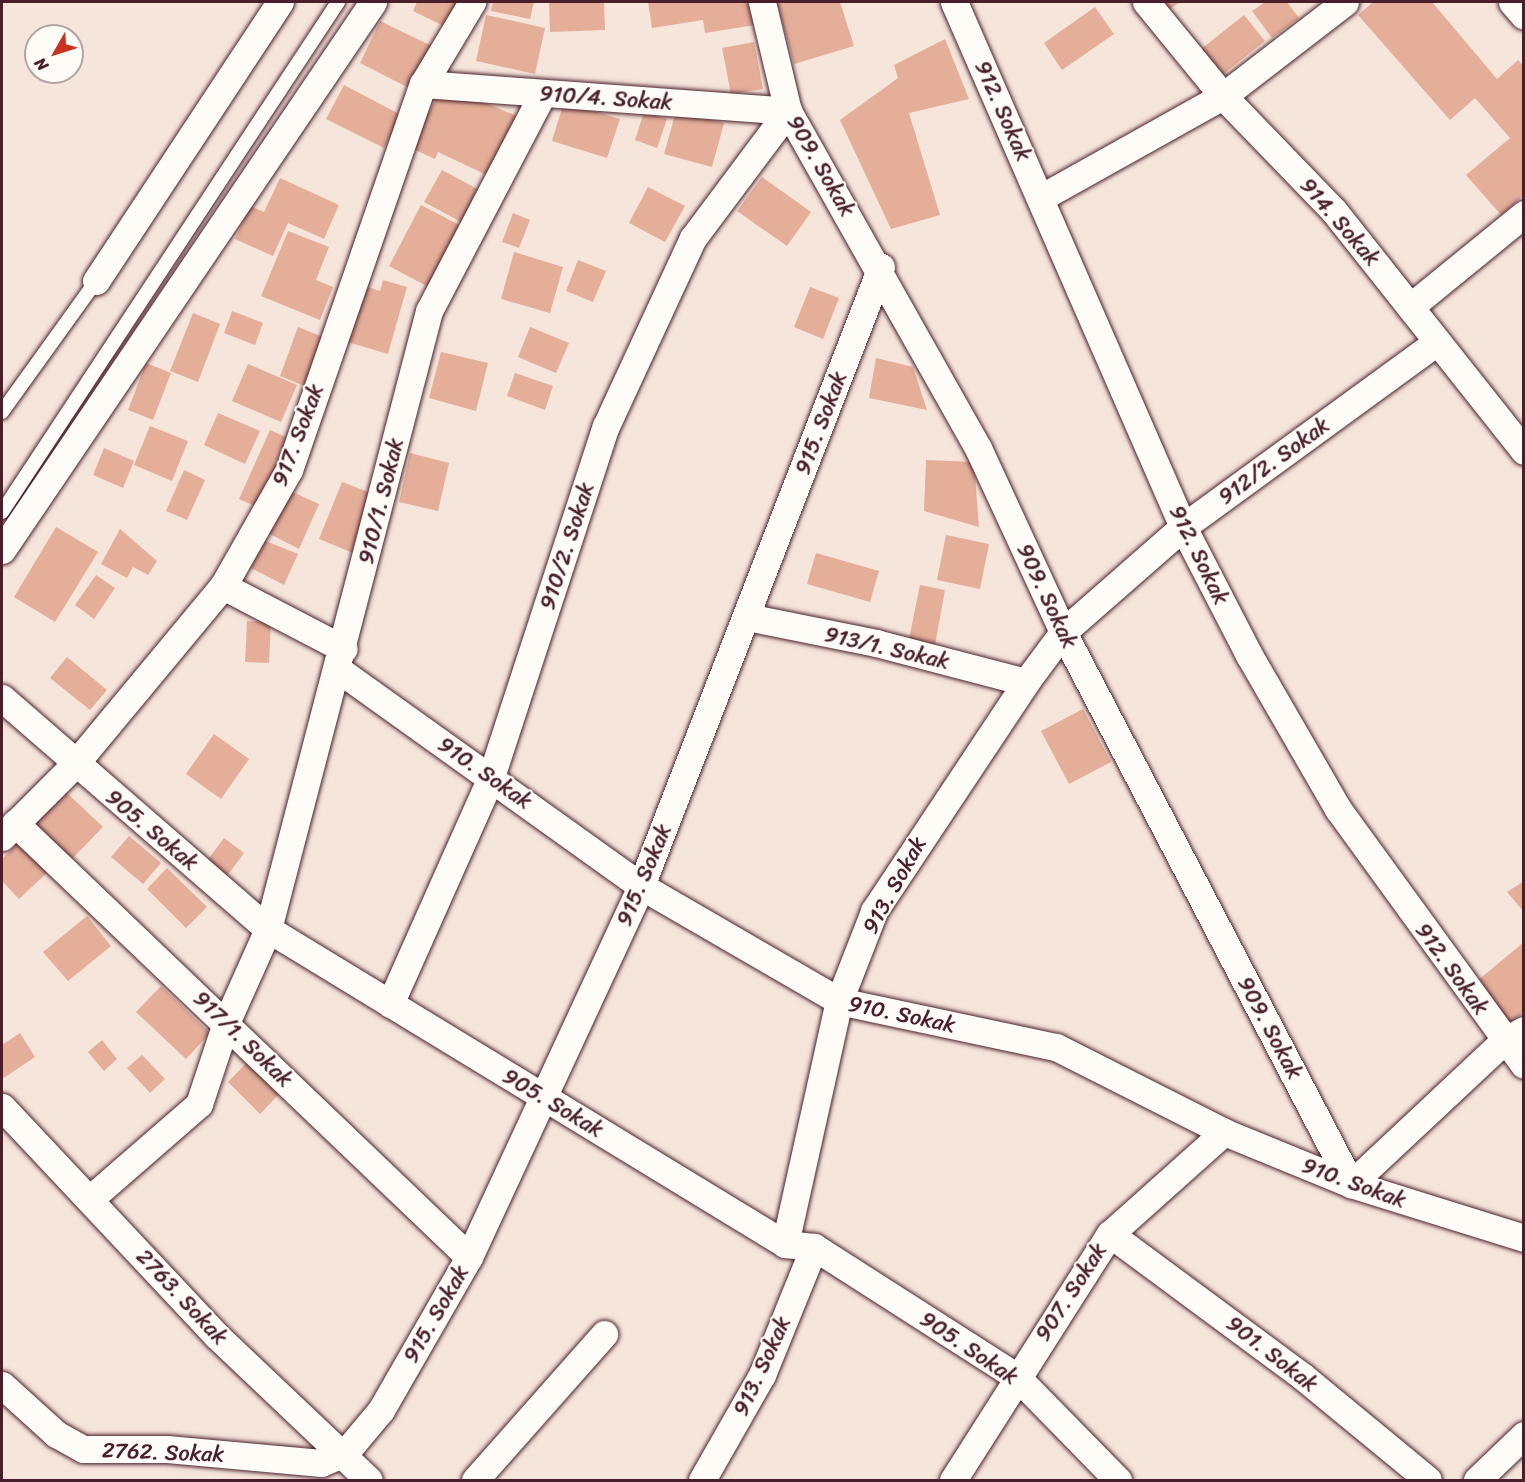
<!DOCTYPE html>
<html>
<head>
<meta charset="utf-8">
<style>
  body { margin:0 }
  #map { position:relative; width:1525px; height:1482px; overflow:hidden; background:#f6e5db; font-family:Sriracha,sans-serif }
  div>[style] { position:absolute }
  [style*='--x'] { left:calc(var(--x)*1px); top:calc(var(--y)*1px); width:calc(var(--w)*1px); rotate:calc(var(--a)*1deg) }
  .building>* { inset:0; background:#e4ae99 }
  .roads { filter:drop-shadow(0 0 2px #4a1f2b) drop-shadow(0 0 2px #4a1f2b) }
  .service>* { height:14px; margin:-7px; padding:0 7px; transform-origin:7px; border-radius:7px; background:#fdfcf7 }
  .minor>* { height:27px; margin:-13.5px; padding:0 13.5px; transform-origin:13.5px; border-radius:13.5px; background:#fdfcf7 }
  span { translate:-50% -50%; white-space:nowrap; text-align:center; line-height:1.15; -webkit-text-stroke:4.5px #fdfcf7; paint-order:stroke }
  .street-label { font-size:22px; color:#4a1f2b }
  .frame { position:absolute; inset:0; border:3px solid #4a1f2b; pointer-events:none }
  .north { position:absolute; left:24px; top:24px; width:60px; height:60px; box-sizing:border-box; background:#fdfcf7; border:2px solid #b5a4a5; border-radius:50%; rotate:231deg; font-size:16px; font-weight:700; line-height:24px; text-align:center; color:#4a1f2b }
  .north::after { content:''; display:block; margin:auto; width:21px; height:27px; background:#c8321e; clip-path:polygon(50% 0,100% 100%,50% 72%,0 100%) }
</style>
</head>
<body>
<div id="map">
  <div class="building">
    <div style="clip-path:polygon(417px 2px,462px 2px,452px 30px,413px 11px)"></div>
    <div style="clip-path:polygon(493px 2px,534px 2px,530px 19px,491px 11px)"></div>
    <div style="clip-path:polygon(549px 2px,604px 2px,605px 30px,550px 32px)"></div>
    <div style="clip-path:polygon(648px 2px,752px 2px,755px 25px,705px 33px,703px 20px,652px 28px)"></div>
    <div style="clip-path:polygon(777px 2px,840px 2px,854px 46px,794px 64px)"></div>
    <div style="clip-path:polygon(1164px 2px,1180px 2px,1170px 9px)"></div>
    <div style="clip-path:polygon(1265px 2px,1287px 2px,1299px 18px,1272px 38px,1252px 11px)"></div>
    <div style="clip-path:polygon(1373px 2px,1432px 2px,1497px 79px,1518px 60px,1524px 66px,1524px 195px,1501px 215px,1466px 175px,1510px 138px,1475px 98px,1450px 120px,1358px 15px)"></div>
    <div style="clip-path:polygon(1095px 7px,1114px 34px,1062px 70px,1044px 43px)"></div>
    <div style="clip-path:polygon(486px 15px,545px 28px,535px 74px,476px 61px)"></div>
    <div style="clip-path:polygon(1244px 15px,1265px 41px,1221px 76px,1200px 50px)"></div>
    <div style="clip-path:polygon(380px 21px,434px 47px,413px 90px,360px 63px)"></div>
    <div style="clip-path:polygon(945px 39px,969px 99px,909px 113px,940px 215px,891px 229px,840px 120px,898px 78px,894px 65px)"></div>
    <div style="clip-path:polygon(754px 42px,763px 89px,731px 94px,722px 48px)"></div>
    <div style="clip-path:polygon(344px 85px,401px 115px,384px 148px,326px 119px)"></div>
    <div style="clip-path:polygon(440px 92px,465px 94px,519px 117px,491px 177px,438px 152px,435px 159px,409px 147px)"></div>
    <div style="clip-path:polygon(564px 102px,620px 119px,607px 158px,552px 141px)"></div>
    <div style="clip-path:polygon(676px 111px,724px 123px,712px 167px,664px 154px)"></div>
    <div style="clip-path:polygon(644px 112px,667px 119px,657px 148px,635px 140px)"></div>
    <div style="clip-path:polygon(442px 170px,481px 191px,463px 223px,424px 202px)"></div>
    <div style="clip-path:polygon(762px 177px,811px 212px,787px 246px,737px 211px)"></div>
    <div style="clip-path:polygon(280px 178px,339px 205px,324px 239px,288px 223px,273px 256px,235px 239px,250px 206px,264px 212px)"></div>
    <div style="clip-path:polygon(648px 187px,685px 206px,665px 242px,629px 223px)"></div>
    <div style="clip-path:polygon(421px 205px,467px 229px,434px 290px,389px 266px)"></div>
    <div style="clip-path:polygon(513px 213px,530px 220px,519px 248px,502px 242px)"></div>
    <div style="clip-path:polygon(288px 231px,329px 247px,316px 280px,333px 287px,320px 320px,261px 296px)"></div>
    <div style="clip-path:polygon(514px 252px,563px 267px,550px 313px,501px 299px)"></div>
    <div style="clip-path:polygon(578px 260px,606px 271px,593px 302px,566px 291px)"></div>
    <div style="clip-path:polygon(383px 280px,407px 287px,388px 354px,341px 340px,358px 284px,380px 291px)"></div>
    <div style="clip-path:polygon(810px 287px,839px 298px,823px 339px,794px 327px)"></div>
    <div style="clip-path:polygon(232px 311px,263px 323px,255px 345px,224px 333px)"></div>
    <div style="clip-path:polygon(193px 313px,220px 324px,198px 382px,170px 371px)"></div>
    <div style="clip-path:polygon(298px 327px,323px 337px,304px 386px,280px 376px)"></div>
    <div style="clip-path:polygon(530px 327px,569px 343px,556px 373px,518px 357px)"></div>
    <div style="clip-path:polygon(441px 352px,488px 363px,476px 411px,429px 398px)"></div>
    <div style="clip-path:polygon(876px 358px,913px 367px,927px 410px,869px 398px)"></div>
    <div style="clip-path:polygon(146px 363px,171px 373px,153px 420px,128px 410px)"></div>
    <div style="clip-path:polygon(248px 364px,297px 385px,281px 422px,232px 401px)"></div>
    <div style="clip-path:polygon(515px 373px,553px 386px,545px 410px,507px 396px)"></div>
    <div style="clip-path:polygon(218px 413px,260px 431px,245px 464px,204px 445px)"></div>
    <div style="clip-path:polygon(150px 426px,188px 441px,172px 481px,134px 465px)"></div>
    <div style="clip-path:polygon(270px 430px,288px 438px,257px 507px,239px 499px)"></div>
    <div style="clip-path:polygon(104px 448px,134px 461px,123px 488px,93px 475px)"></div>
    <div style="clip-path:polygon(410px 453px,449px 463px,438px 511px,399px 502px)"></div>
    <div style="clip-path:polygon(926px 460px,974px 462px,979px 527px,924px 511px)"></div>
    <div style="clip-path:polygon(184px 470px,205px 480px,187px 520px,166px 511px)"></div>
    <div style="clip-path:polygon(342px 482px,376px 495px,353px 553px,319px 539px)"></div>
    <div style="clip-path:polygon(286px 489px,319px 504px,299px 549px,266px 532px)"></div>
    <div style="clip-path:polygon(56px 527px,98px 552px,55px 622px,14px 597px)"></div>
    <div style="clip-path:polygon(120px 529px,157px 561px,148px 575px,133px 567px,127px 578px,101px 564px)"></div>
    <div style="clip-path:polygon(946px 535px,989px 544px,980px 589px,937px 580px)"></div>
    <div style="clip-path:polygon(261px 539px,298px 554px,284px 585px,245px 565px)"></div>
    <div style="clip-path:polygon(816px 553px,879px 571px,870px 602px,807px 584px)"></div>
    <div style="clip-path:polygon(96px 575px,115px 588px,94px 619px,75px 605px)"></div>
    <div style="clip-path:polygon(920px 585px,945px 590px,935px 645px,909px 639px)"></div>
    <div style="clip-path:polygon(247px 621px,271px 622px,269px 663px,245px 662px)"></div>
    <div style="clip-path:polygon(67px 657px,107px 690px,90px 710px,50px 678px)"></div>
    <div style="clip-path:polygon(1083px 709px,1111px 762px,1069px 784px,1041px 731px)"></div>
    <div style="clip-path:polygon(214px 734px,249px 759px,221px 799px,186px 774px)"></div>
    <div style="clip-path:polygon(65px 791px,103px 827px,69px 862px,31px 827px)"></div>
    <div style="clip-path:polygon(129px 836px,161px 863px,143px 884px,111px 857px)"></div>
    <div style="clip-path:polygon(224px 838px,244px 853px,224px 880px,204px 865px)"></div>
    <div style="clip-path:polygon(20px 841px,49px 871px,19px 899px,2px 881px,2px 859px)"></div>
    <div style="clip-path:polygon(167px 868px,207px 907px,186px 928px,147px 889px)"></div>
    <div style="clip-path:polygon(1524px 881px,1524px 912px,1507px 892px)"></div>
    <div style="clip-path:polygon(87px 916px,111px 946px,68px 981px,43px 952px)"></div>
    <div style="clip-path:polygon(1524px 942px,1524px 1012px,1503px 1027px,1470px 987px)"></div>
    <div style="clip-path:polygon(161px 986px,210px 1033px,186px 1059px,136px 1012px)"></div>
    <div style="clip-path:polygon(20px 1033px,35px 1057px,2px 1079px,2px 1045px)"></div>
    <div style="clip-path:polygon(102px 1040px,117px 1059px,104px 1071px,88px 1052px)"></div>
    <div style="clip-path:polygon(142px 1055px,165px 1079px,150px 1093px,127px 1068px)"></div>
    <div style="clip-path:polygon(249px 1060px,281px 1092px,260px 1114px,228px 1082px)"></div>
  </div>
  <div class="roads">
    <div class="service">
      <div style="--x:2;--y:412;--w:161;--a:-54.3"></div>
      <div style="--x:2;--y:512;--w:611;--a:-56.62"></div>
    </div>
    <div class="minor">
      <div style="--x:762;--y:2;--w:112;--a:76.6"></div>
      <div style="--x:788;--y:111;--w:387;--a:60.6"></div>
      <div style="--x:978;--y:448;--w:203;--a:65.2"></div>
      <div style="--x:1063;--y:632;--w:623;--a:62.45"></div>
      <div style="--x:954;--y:2;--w:573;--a:66.43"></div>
      <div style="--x:1183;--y:527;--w:144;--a:62.7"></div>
      <div style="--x:1249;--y:655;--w:178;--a:60"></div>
      <div style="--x:1338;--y:809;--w:316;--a:54"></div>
      <div style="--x:1146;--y:2;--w:122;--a:50.7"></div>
      <div style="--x:1223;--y:96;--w:160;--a:46"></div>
      <div style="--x:1334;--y:211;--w:306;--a:51.6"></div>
      <div style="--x:1512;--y:2;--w:18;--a:49"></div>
      <div style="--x:423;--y:84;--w:366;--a:4.2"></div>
      <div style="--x:1042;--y:197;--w:207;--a:-29.2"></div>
      <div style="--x:1223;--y:96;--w:154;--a:-37.6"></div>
      <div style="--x:96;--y:281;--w:334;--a:-56.6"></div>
      <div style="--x:1410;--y:307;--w:147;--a:-39.2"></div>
      <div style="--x:2;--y:550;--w:662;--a:-55.9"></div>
      <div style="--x:223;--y:586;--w:136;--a:27.5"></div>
      <div style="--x:747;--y:617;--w:132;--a:11.4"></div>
      <div style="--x:876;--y:643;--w:155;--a:14.6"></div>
      <div style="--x:339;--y:670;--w:371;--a:35.6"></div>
      <div style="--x:641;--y:886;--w:229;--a:30.1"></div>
      <div style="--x:839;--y:1001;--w:222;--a:12"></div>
      <div style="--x:1056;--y:1047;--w:188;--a:26.8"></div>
      <div style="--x:1224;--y:1132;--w:137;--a:22.3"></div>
      <div style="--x:1351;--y:1184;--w:181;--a:17.3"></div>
      <div style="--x:2;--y:698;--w:352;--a:41"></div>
      <div style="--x:268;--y:929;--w:605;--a:31.35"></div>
      <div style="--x:785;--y:1244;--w:29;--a:6"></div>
      <div style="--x:814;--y:1247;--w:240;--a:32.6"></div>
      <div style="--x:1016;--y:1376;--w:146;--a:45.6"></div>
      <div style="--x:15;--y:823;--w:628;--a:43.71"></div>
      <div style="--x:2;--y:837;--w:103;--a:-45"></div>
      <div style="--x:75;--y:764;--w:231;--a:-50.3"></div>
      <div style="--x:223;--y:586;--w:133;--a:-60.4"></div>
      <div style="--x:289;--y:470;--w:409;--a:-70.9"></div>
      <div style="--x:423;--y:84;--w:96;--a:-59.1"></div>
      <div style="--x:390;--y:1004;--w:248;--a:-66"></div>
      <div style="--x:491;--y:777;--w:369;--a:-71.9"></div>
      <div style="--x:606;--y:426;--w:207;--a:-65.2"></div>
      <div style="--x:693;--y:238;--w:159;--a:-53.2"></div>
      <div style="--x:2;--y:1107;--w:314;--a:46.8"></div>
      <div style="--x:217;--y:1336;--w:209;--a:43.5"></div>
      <div style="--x:1351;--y:1184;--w:209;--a:-43.1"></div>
      <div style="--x:1504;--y:1041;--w:23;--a:-29"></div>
      <div style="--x:91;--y:1198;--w:143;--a:-41"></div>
      <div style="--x:199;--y:1104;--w:85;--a:-71.6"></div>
      <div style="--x:226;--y:1023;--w:103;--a:-65.9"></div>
      <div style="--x:268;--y:929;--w:639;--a:-75.4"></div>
      <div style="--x:429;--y:311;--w:246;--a:-62.4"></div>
      <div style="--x:1110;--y:1234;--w:239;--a:36.5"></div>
      <div style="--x:1302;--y:1376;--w:163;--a:39.5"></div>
      <div style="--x:785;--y:1244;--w:249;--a:-77.5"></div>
      <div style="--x:839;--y:1001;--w:97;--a:-68.7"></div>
      <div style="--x:874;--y:911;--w:275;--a:-56.4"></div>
      <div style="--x:1026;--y:682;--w:62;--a:-53.5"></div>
      <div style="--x:1063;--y:632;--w:159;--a:-41.2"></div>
      <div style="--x:1183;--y:527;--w:311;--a:-36.1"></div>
      <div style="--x:2;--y:1385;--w:73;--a:42.2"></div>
      <div style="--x:56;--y:1434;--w:31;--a:29"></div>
      <div style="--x:83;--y:1449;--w:84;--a:0"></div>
      <div style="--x:167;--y:1449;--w:155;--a:5.2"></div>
      <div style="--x:321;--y:1463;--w:26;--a:-23"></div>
      <div style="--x:345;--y:1453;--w:56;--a:-50.1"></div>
      <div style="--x:381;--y:1410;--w:177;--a:-60.1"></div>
      <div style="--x:469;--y:1257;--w:409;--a:-65.1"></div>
      <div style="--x:641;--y:886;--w:664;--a:-68.81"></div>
      <div style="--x:475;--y:1480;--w:195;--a:-48.5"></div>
      <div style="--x:702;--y:1480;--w:121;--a:-60.3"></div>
      <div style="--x:762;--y:1375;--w:138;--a:-67.9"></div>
      <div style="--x:953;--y:1480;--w:292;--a:-57.5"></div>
      <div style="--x:1110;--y:1234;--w:153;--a:-41.8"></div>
      <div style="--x:1477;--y:1480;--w:65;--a:-43.8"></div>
    </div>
  </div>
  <div class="street-label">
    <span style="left:606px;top:98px;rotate:4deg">910/4. Sokak</span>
    <span style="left:1003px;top:111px;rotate:66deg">912. Sokak</span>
    <span style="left:821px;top:166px;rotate:60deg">909. Sokak</span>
    <span style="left:1340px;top:222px;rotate:49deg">914. Sokak</span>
    <span style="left:821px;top:423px;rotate:-69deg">915. Sokak</span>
    <span style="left:298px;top:435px;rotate:-69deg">917. Sokak</span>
    <span style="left:1274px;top:461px;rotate:-36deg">912/2. Sokak</span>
    <span style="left:381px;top:501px;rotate:-76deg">910/1. Sokak</span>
    <span style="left:567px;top:546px;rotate:-72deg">910/2. Sokak</span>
    <span style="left:1199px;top:555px;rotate:64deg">912. Sokak</span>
    <span style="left:1047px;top:596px;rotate:65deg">909. Sokak</span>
    <span style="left:887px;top:648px;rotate:13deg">913/1. Sokak</span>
    <span style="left:485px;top:773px;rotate:35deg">910. Sokak</span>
    <span style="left:152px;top:830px;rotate:40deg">905. Sokak</span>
    <span style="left:644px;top:875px;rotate:-67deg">915. Sokak</span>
    <span style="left:894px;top:885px;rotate:-61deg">913. Sokak</span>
    <span style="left:1452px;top:969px;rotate:54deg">912. Sokak</span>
    <span style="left:902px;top:1014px;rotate:12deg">910. Sokak</span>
    <span style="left:1270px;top:1028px;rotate:62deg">909. Sokak</span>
    <span style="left:243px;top:1039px;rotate:44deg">917/1. Sokak</span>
    <span style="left:553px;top:1103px;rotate:31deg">905. Sokak</span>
    <span style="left:1354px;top:1183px;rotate:20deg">910. Sokak</span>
    <span style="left:1071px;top:1292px;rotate:-57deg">907. Sokak</span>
    <span style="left:182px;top:1297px;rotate:47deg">2763. Sokak</span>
    <span style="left:436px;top:1314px;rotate:-60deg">915. Sokak</span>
    <span style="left:969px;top:1348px;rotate:34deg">905. Sokak</span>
    <span style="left:1272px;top:1354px;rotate:38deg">901. Sokak</span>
    <span style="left:762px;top:1366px;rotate:-65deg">913. Sokak</span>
    <span style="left:163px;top:1452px;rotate:2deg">2762. Sokak</span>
  </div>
  <div class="frame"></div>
  <div class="north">N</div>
</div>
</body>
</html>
